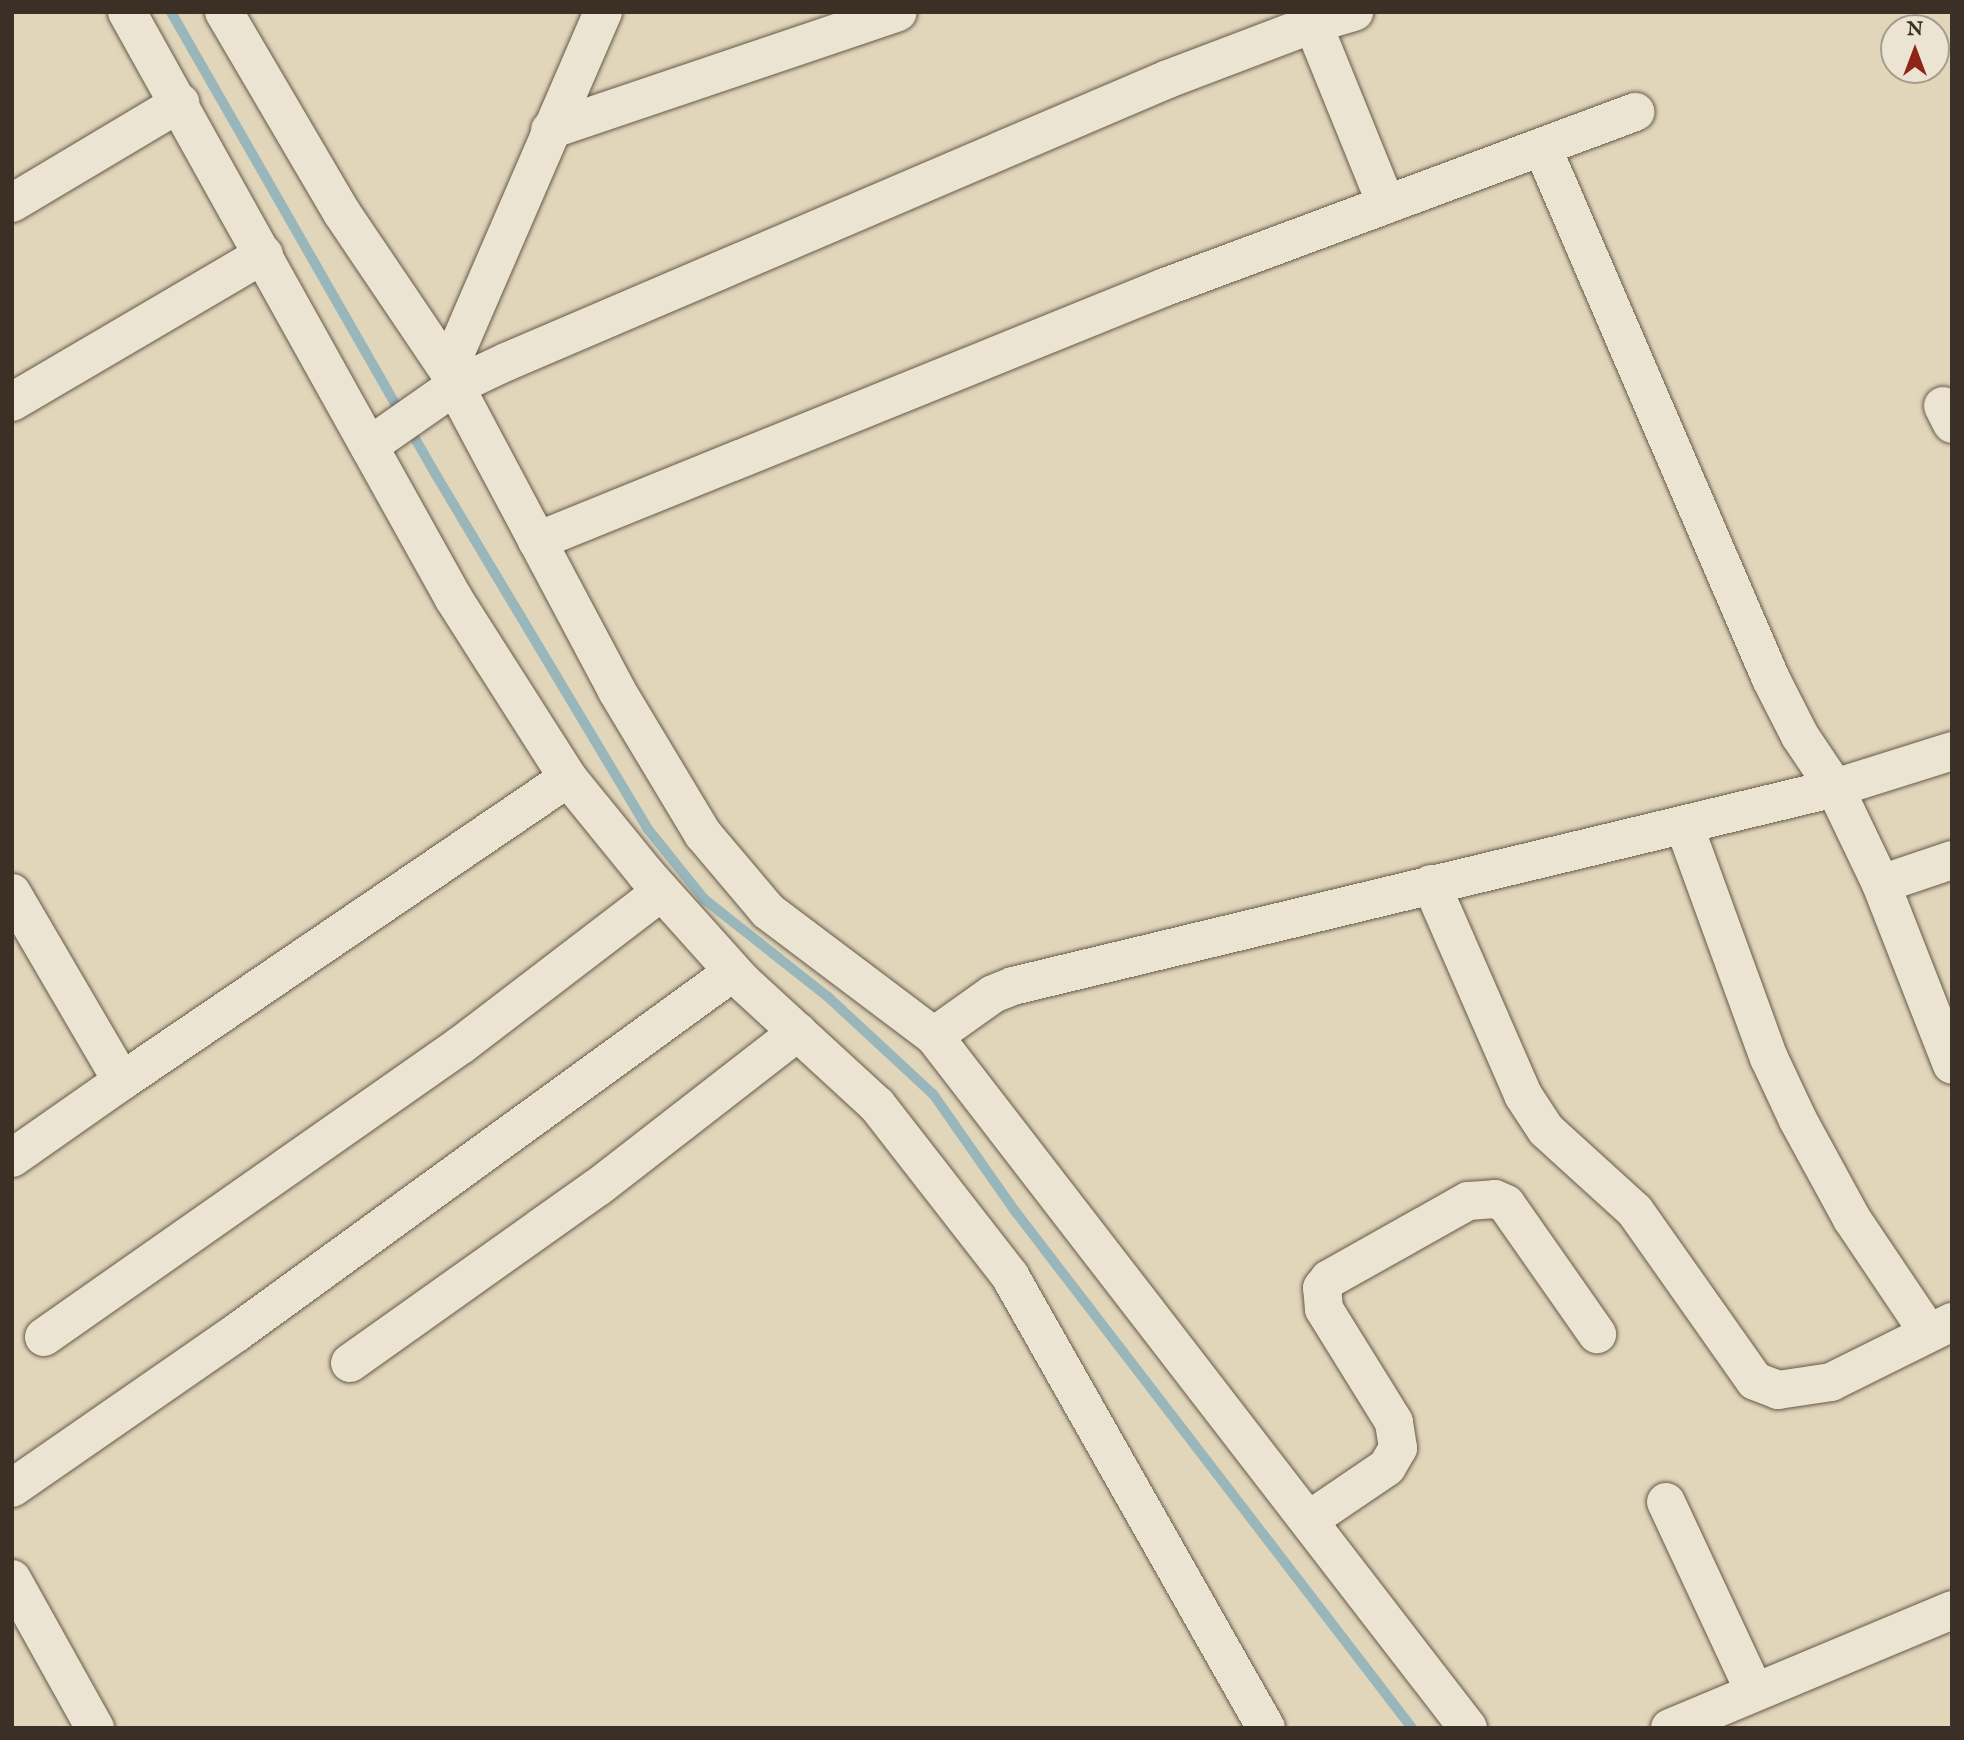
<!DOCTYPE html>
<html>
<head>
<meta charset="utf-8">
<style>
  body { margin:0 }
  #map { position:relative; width:1964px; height:1740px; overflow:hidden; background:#e2d6ba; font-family:"IM FELL English",serif }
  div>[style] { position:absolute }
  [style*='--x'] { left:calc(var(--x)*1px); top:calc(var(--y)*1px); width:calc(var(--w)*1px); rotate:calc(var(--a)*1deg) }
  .stream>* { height:10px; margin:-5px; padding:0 5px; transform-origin:5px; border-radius:5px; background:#99b6bb }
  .roads { filter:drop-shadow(0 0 2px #665a4b) drop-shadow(0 0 2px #665a4b) }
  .minor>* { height:38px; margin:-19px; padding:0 19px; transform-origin:19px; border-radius:19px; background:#ece4d2 }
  span { translate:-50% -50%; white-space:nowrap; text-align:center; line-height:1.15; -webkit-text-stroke:5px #ece4d2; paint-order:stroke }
  .frame { position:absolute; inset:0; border:14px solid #3c3026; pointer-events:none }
  .north { position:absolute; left:1880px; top:14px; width:70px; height:70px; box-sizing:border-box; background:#ece4d2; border:2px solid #a69c8d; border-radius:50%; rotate:0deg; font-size:19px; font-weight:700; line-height:28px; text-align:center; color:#3c3026 }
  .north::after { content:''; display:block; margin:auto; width:24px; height:32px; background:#8f2418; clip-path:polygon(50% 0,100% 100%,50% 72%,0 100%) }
</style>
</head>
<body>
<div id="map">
  <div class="stream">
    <div style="--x:171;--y:12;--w:533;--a:60.22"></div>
    <div style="--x:436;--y:475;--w:411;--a:59.1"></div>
    <div style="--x:647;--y:828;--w:91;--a:51.2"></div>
    <div style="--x:704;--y:899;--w:157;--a:38.3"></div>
    <div style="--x:827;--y:996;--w:144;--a:42.8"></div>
    <div style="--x:933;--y:1094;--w:143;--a:55"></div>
    <div style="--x:1015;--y:1211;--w:652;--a:52.48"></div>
  </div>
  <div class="roads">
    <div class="minor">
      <div style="--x:127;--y:12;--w:672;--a:60.88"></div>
      <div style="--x:454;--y:599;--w:212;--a:57.5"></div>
      <div style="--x:568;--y:778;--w:124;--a:50.9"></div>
      <div style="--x:646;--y:874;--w:144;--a:48.1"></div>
      <div style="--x:742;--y:981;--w:183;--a:42.6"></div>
      <div style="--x:877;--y:1105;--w:217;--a:52.1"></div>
      <div style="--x:1010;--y:1276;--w:519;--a:60.47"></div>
      <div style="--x:224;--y:12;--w:233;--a:59.6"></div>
      <div style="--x:342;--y:213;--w:189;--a:56"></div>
      <div style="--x:603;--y:12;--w:390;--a:113.4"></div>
      <div style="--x:448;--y:370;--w:17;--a:66"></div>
      <div style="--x:455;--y:386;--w:345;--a:62"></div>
      <div style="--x:617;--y:691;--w:167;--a:59"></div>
      <div style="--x:703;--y:834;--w:101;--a:49.8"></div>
      <div style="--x:768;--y:911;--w:208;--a:37"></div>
      <div style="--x:934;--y:1036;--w:874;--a:52.34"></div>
      <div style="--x:1313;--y:24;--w:43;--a:-16.3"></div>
      <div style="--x:550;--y:130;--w:367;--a:-18.7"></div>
      <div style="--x:1542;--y:147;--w:579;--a:66.71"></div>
      <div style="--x:1771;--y:679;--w:64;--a:63"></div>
      <div style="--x:1800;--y:736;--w:63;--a:56.1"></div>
      <div style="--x:1835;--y:788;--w:106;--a:64.4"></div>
      <div style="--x:1881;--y:884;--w:194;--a:68.6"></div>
      <div style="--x:12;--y:203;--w:196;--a:-30.8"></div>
      <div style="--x:12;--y:402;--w:292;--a:-30.4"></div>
      <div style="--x:1943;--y:406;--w:20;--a:63"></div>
      <div style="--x:369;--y:446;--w:105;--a:-34.9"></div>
      <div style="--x:455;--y:386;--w:56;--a:-25.2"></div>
      <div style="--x:506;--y:362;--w:720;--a:-23.15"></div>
      <div style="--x:1168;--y:79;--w:155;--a:-20.8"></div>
      <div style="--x:1313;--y:24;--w:194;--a:67.9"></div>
      <div style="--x:537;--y:541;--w:677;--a:-22.02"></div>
      <div style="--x:1165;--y:287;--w:502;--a:-20.42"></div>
      <div style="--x:1684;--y:825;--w:248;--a:70"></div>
      <div style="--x:1769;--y:1058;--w:68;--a:64.9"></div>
      <div style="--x:1798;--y:1120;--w:113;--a:61.4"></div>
      <div style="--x:1852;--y:1219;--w:136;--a:56.1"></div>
      <div style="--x:1431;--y:884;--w:230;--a:66.4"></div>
      <div style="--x:1523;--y:1095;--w:42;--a:56.7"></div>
      <div style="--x:1546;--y:1130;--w:120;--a:42.3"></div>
      <div style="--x:1635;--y:1211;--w:208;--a:54.8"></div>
      <div style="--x:1755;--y:1381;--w:25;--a:21"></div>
      <div style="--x:1778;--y:1390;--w:54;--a:-8.6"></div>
      <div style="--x:1831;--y:1382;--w:135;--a:-26.4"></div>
      <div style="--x:1881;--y:884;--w:75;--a:-18.7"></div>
      <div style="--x:12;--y:893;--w:218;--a:59.7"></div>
      <div style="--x:122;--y:1081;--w:134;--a:145"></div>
      <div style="--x:934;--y:1036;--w:72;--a:-35.4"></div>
      <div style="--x:993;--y:994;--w:22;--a:-22"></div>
      <div style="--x:1013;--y:986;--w:846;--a:-13.54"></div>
      <div style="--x:1835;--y:788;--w:123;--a:-17.5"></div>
      <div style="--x:122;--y:1081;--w:539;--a:-34.19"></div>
      <div style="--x:44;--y:1337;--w:509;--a:-35"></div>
      <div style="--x:461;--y:1045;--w:252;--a:-37.4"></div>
      <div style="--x:350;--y:1363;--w:304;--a:-35.4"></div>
      <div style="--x:598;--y:1187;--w:253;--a:-37.8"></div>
      <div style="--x:12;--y:1488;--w:272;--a:-34.7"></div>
      <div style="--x:236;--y:1333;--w:614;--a:-35.99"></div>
      <div style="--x:1666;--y:1502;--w:208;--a:65"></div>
      <div style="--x:1309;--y:1520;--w:94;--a:-34.2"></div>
      <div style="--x:1387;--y:1467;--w:22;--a:-60"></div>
      <div style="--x:1398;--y:1448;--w:26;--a:-99"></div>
      <div style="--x:1394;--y:1422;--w:133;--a:-121.8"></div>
      <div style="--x:1324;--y:1309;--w:21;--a:-95"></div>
      <div style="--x:1322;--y:1288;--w:11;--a:-52"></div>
      <div style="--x:1329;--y:1279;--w:159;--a:-29.3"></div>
      <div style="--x:1468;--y:1201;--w:27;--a:-4"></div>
      <div style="--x:1495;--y:1199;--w:12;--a:24"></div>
      <div style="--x:1506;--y:1204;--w:159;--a:55"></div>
      <div style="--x:12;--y:1579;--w:171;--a:60.9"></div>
      <div style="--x:1670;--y:1728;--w:306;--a:-22.7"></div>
    </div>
  </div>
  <div class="frame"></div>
  <div class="north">N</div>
</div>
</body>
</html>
